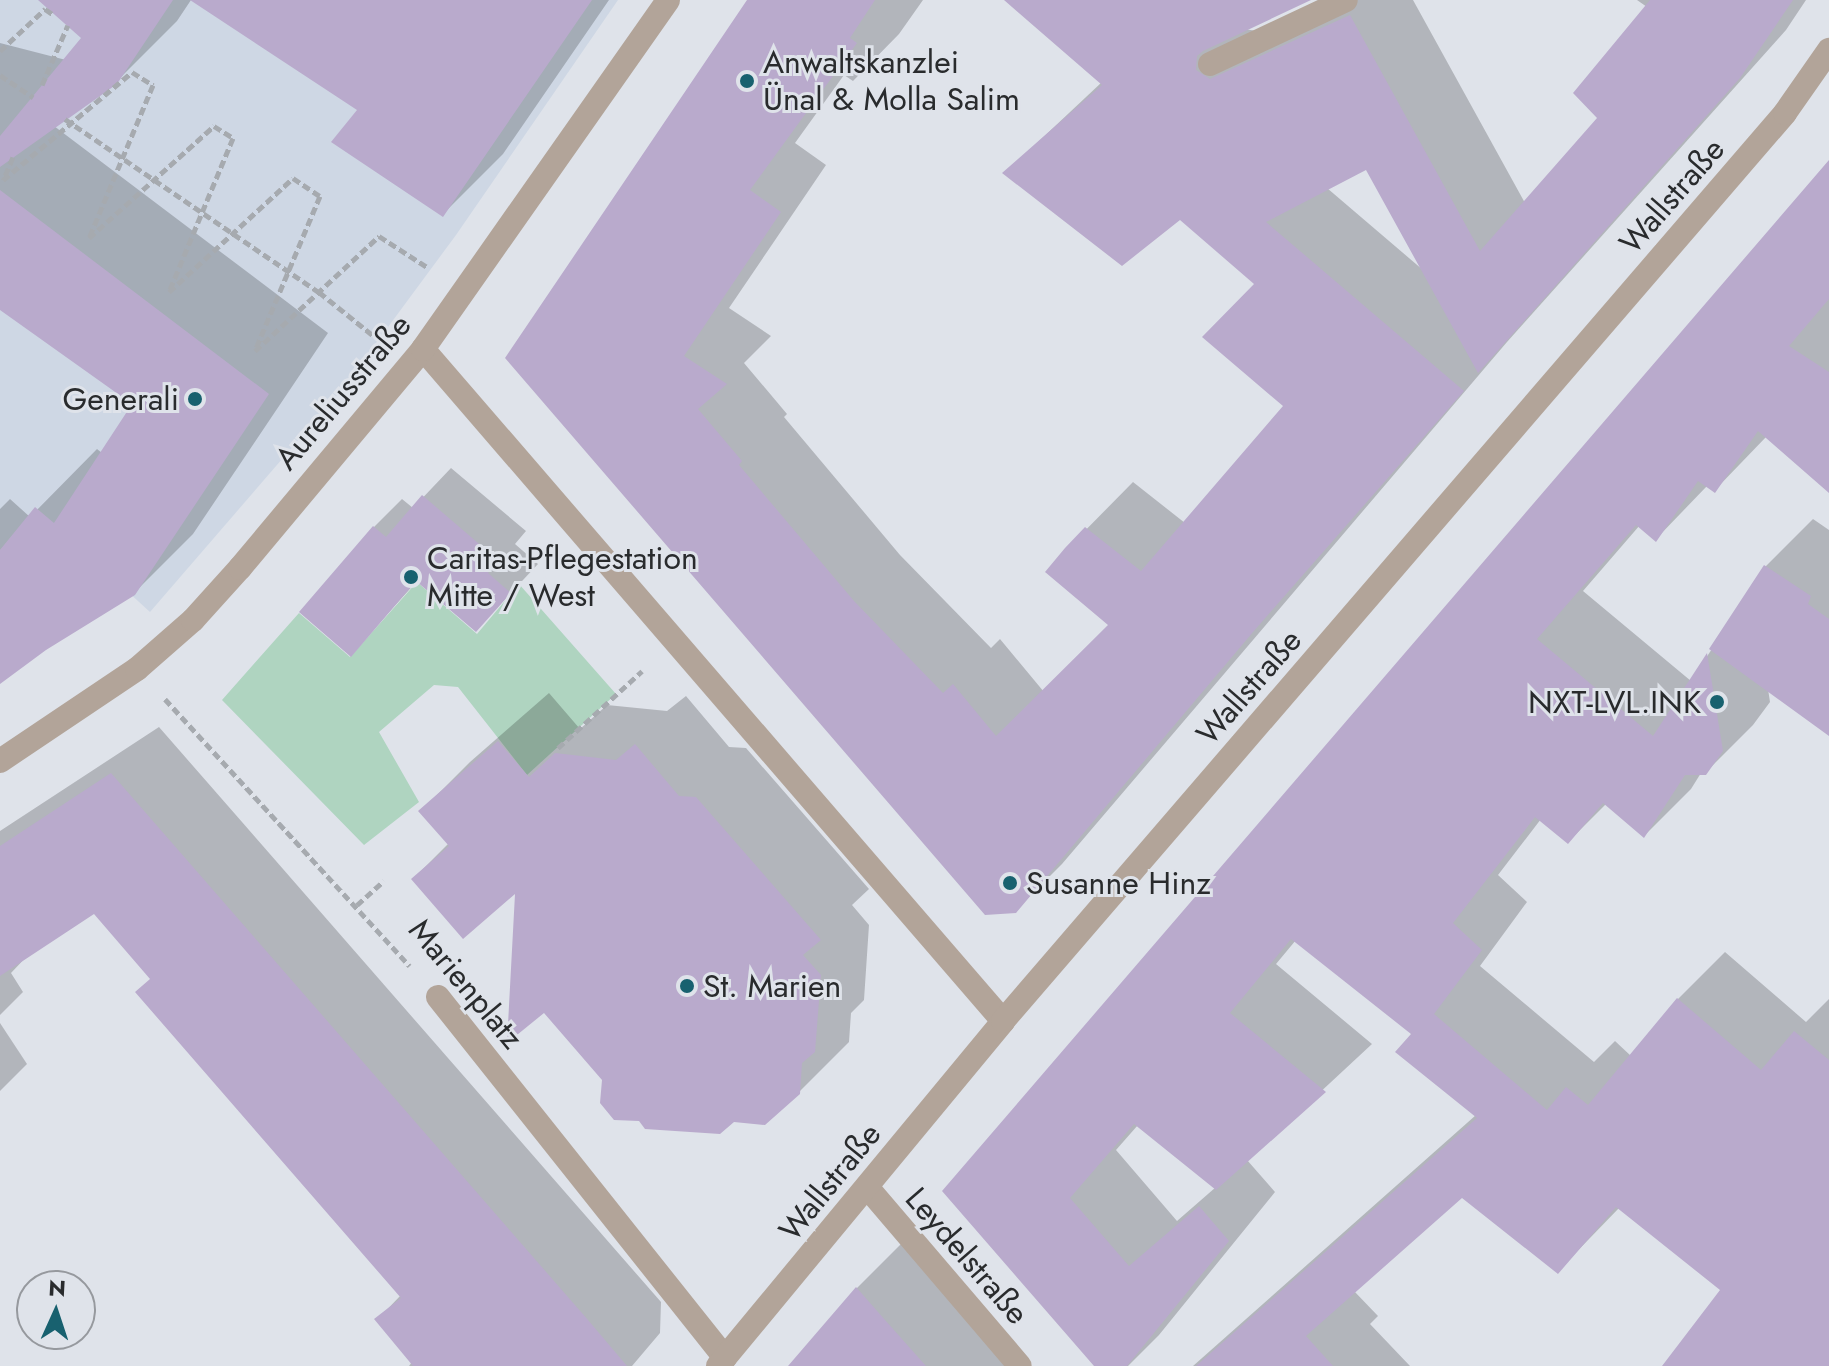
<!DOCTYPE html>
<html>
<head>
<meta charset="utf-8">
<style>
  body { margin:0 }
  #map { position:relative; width:1829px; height:1366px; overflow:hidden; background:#dfe3ea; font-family:Jost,sans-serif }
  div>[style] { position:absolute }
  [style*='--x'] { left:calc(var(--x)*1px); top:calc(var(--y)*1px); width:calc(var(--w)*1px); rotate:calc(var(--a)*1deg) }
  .built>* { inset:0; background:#ced7e4 }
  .green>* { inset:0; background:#afd4c0 }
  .shadow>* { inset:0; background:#0003 }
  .building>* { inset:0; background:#b9aacc }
  .path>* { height:5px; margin-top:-2.5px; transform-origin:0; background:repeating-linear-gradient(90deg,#a6aaaf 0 8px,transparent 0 12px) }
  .service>* { height:24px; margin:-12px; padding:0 12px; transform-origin:12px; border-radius:12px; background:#b2a499 }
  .minor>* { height:24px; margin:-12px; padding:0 12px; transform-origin:12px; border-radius:12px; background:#b2a499 }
  .dots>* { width:22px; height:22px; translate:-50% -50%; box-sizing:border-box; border:4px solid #dfe3ea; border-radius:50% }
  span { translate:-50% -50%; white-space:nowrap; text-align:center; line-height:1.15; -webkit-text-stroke:6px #dfe3ea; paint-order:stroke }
  .poi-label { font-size:32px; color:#292b2d }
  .left { translate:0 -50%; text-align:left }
  .right { translate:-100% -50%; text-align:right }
  .street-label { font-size:32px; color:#292b2d }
  .north { position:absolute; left:16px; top:1270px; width:80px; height:80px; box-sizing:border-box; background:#dfe3ea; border:2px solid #96999e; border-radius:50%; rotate:3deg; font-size:22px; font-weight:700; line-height:32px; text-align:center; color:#292b2d }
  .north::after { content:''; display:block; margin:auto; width:28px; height:36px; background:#18616f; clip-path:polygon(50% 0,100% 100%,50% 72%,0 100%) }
</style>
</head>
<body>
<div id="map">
  <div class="built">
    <div style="clip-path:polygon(0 0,618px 0,456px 235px,340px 392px,150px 612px,36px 508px,0 550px)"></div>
  </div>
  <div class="green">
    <div style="clip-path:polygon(417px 582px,477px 634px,519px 584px,616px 694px,527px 775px,458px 687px,434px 685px,379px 732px,419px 802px,364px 845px,222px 700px,299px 613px,350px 657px)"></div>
  </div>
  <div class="shadow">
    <div style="clip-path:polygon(59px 0,191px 0,177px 21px,116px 82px,54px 126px,328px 333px,193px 534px,132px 595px,45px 648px,0 682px,0 509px,10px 499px,30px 517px,97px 449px,102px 453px,135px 404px,0 308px,0 43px,66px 60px,84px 38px)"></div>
    <div style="clip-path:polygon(194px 0,609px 0,503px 154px,443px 214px,360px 110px)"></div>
    <div style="clip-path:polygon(evenodd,750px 0,923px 0,899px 34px,853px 81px,844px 75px,795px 143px,826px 165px,729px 308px,771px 336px,744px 363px,787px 414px,784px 417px,900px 555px,991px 648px,1000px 639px,1044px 692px,1111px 625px,1066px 550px,1133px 482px,1185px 523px,1286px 406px,1257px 284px,1180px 218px,1005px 173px,1102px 82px,1045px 0,1306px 0,1244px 29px,1264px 32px,1332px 0,1413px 0,1525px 203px,1600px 118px,1647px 7px,1637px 0,1806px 0,1786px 30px,1507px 342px,1062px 864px,1015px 911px,507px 358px,750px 0,1367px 168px,1423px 270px,1327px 188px,1367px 168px)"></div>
    <div style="clip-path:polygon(evenodd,1829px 161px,1829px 477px,1767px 436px,1714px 491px,1707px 486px,1656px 539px,1640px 525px,1583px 591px,1691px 681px,1766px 566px,1813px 519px,1829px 530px,1829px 734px,1768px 689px,1770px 702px,1753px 725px,1705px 773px,1701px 773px,1691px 789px,1644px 836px,1606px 804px,1568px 842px,1541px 819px,1498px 875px,1527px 902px,1480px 966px,1594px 1062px,1615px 1041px,1631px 1056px,1678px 999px,1725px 952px,1806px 1022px,1829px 999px,1829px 1363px,1826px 1366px,1673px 1366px,1723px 1290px,1620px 1207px,1558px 1271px,1462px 1196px,1354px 1291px,1378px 1316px,1370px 1324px,1410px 1366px,1193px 1366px,1476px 1115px,1413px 1034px,1296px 940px,1276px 964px,1372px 1044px,1247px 1160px,1275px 1192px,1159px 1335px,1128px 1366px,1098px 1366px,945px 1191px,1829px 161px,1138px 1125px,1216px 1187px,1177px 1221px,1116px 1150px,1138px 1125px)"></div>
    <div style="clip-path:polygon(451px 468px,526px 531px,515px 544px,538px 564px,476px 630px,418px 580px,351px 654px,374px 527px,402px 499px,413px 508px)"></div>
    <div style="clip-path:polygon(549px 693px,580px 729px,607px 705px,667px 711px,686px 696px,729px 747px,746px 748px,869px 889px,852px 905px,869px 925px,864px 1000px,851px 1013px,849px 1042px,799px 1092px,604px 1079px,545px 1010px,517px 890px,413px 879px,449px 843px,421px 811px,470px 762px)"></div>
    <div style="clip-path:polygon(159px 727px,661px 1302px,660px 1333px,632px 1366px,409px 1366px,412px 1362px,377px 1320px,401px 1295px,152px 978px,95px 911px,29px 954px,11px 973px,23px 992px,0 1015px,0 831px)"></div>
    <div style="clip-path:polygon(0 1023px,27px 1064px,0 1091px)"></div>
    <div style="clip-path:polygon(907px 1238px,1020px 1366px,791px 1366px,857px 1288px)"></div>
  </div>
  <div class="building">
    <div style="clip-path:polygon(38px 0,173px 0,117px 84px,0 167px,0 136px,81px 38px)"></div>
    <div style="clip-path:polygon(190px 0,592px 0,443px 217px,331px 142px,357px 110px)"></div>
    <div style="clip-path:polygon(747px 0,875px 0,850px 38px,857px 43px,750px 190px,781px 212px,684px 356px,727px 384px,698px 409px,742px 461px,739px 465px,854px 601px,943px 693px,953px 684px,996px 736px,1108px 625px,1045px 572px,1065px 548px,1085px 527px,1141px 571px,1283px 406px,1202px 337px,1254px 284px,1180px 220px,1122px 266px,1002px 173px,1102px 85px,1004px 0,1311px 0,1203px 51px,1197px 56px,1196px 70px,1210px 79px,1350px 15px,1480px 251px,1597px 118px,1573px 93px,1650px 0,1793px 0,1740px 78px,1478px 373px,1366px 170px,1266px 222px,1464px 391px,1253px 632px,1016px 913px,985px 915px,505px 358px)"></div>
    <div style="clip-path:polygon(1829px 160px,1829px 299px,1789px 346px,1829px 372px,1829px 493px,1758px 431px,1715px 493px,1698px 481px,1656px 542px,1636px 525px,1537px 639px,1653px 736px,1707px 653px,1723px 751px,1706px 775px,1685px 775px,1644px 838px,1603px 803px,1568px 844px,1535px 817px,1453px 923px,1482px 950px,1434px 1014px,1547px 1110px,1566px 1087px,1588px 1105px,1677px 998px,1761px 1070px,1794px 1031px,1829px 1060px,1829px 1366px,1662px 1366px,1720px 1290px,1616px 1207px,1558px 1274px,1462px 1198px,1306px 1336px,1333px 1366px,1196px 1366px,1477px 1118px,1395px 1052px,1411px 1034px,1291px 939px,1230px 1013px,1326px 1092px,1216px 1190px,1134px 1124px,1070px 1198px,1129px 1266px,1199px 1206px,1229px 1241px,1127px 1366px,1094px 1366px,942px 1191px)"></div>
    <div style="clip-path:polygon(0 190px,269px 394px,135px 595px,46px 650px,0 684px,0 550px,35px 507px,54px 523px,132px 404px,0 310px)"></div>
    <div style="clip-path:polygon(422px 495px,499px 561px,488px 573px,511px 593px,476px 632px,416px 581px,351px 657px,299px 612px,373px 526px,386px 537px)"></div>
    <div style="clip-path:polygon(1764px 565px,1811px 596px,1808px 604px,1829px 619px,1829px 736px,1709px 649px)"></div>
    <div style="clip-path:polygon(498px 741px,529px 777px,555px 753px,616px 760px,635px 744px,679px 796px,696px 797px,821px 940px,803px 955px,821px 975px,815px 1052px,802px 1063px,800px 1094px,765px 1125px,734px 1122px,720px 1134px,645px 1129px,639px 1121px,614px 1120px,600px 1103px,602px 1080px,544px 1013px,507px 1043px,515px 894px,463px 939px,411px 879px,449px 846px,418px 811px)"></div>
    <div style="clip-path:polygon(111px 773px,588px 1320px,627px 1366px,413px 1366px,374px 1319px,401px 1298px,135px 992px,150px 979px,94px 914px,0 976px,0 846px)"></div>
    <div style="clip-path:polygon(856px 1287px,885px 1320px,926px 1366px,788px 1366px)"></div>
  </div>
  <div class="path">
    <div style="--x:0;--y:51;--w:62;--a:-43"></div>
    <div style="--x:45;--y:9;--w:11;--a:34"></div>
    <div style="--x:0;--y:75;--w:40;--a:34"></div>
    <div style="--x:42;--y:85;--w:65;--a:-66.6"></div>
    <div style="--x:65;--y:119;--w:307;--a:34.3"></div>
    <div style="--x:319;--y:292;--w:72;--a:38.8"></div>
    <div style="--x:13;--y:157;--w:25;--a:113"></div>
    <div style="--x:3;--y:180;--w:168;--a:-39.9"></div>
    <div style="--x:132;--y:72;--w:25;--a:32"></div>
    <div style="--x:153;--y:85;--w:166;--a:112.7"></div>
    <div style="--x:89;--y:238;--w:168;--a:-41.9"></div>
    <div style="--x:214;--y:126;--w:22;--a:32"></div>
    <div style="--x:233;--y:138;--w:167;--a:112.6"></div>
    <div style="--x:169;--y:292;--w:168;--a:-42.6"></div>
    <div style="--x:293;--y:178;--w:32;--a:34"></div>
    <div style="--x:320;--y:196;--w:168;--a:112.8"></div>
    <div style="--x:255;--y:351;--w:169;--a:-42.8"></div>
    <div style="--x:379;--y:236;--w:57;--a:32.9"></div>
    <div style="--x:165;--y:699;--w:362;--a:47.5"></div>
    <div style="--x:558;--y:748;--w:114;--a:-42.5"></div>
    <div style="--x:357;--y:905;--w:36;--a:-42"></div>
  </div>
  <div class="service">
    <div style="--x:1210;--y:64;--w:150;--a:-25.2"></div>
  </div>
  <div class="minor">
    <div style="--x:423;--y:349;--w:888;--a:49.2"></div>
    <div style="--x:0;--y:761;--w:165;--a:-33.9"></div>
    <div style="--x:137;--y:669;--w:74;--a:-41.2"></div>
    <div style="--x:193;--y:620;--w:70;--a:-47.9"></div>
    <div style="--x:240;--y:568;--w:285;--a:-50.1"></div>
    <div style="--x:423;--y:349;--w:426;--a:-54.9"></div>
    <div style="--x:438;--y:997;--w:461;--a:51.5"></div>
    <div style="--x:867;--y:1187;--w:235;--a:49.5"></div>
    <div style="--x:718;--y:1366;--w:447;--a:-50.4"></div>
    <div style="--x:1003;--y:1021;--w:1198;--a:-49.26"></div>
    <div style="--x:1785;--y:113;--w:77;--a:-55.1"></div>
  </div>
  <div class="dots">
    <div style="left:747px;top:81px;background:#18616f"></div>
    <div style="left:195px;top:399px;background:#18616f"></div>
    <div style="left:411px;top:577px;background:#18616f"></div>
    <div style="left:1717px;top:702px;background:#18616f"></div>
    <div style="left:1010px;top:883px;background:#18616f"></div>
    <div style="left:687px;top:986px;background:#18616f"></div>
  </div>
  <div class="poi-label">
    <span class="left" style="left:763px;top:81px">Anwaltskanzlei<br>Ünal &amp; Molla Salim</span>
    <span class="right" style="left:179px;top:399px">Generali</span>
    <span class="left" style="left:427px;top:577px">Caritas-Pflegestation<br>Mitte / West</span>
    <span class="right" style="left:1701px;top:702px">NXT-LVL.INK</span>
    <span class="left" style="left:1026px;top:883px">Susanne Hinz</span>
    <span class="left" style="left:703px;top:986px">St. Marien</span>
  </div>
  <div class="street-label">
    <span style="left:1672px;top:196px;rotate:-49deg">Wallstraße</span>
    <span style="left:343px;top:392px;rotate:-50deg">Aureliusstraße</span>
    <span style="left:1249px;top:687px;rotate:-49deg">Wallstraße</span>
    <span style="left:466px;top:984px;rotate:50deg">Marienplatz</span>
    <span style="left:830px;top:1182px;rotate:-51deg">Wallstraße</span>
    <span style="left:967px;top:1256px;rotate:49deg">Leydelstraße</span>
  </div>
  <div class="north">N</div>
</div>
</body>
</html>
